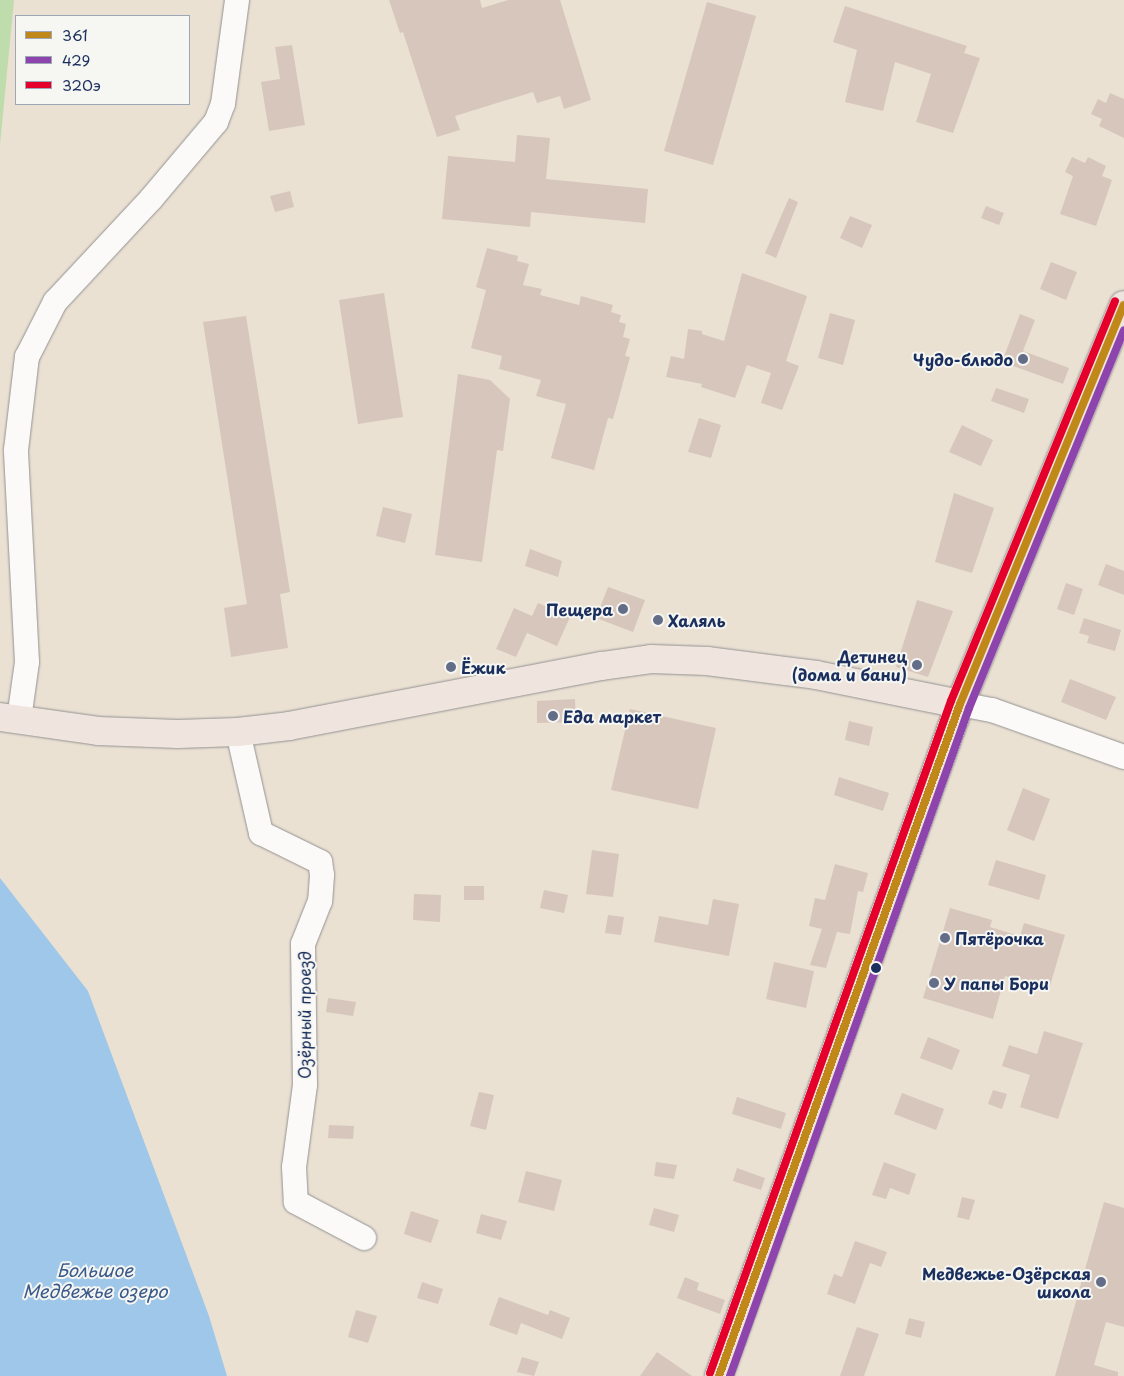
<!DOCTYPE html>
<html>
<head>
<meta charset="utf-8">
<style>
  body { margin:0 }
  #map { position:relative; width:1124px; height:1376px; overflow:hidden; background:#eae1d3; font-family:"Playpen Sans",sans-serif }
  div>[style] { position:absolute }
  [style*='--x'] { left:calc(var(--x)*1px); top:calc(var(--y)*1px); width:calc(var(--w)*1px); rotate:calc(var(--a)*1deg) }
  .green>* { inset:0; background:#bfdcac }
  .water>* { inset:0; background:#9ec7e9 }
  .building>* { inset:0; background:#d7c6bb }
  .roads { filter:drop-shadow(0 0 1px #939292) drop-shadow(0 0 1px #939292) }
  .minor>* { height:24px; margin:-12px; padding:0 12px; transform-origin:12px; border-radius:12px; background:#fcfaf8 }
  .major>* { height:28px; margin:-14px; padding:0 14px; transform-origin:14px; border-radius:14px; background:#efe5de }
  .bus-1>* { height:8px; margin:-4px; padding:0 4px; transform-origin:4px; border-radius:4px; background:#c08818 }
  .bus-2>* { height:8px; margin:-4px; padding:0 4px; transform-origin:4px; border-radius:4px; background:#8e44ad }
  .bus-3>* { height:8px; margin:-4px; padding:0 4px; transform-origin:4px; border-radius:4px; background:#e4002b }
  .dots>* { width:14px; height:14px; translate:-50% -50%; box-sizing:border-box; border:2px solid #f6f6f2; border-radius:50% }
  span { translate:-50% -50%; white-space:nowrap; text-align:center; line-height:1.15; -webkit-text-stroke:4px #f6f6f2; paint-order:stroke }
  .poi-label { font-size:16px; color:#1b2f5e; font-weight:700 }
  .right { translate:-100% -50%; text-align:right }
  .left { translate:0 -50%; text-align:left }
  .street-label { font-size:16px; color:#1b2f5e }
  .water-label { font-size:18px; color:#39598a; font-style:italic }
  .legend { position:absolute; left:15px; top:15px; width:175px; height:90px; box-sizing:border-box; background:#f6f6f2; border:1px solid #9ea6b7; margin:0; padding:6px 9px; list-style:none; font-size:15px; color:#1b2f5e }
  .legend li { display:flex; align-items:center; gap:10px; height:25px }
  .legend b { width:25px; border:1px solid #9ea6b7 }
</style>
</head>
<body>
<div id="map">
  <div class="green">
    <div style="clip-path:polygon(0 0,14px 0,0 145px)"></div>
  </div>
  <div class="water">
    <div style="clip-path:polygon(0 878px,88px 991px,209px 1316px,227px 1376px,0 1376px)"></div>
  </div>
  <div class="building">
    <div style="clip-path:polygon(389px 0,480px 0,482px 8px,508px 0,560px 0,591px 100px,564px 109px,560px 96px,537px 103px,533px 92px,455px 116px,460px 130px,437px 137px,403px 32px,400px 33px)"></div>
    <div style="clip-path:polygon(707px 2px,756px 16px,713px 165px,664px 151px)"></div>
    <div style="clip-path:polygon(845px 6px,967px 46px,964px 53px,980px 58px,953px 133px,916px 122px,931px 74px,895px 62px,883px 111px,845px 102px,857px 50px,833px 42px)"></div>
    <div style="clip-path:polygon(292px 45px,305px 125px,269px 131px,261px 82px,280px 79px,275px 47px)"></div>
    <div style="clip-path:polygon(1110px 93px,1124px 99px,1124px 138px,1099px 126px,1102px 119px,1091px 114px,1098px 99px,1106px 103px)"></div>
    <div style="clip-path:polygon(517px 135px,550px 138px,546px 179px,648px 189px,645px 223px,531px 212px,530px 227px,442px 219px,448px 156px,515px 162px)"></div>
    <div style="clip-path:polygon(1072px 157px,1085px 163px,1088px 157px,1106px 166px,1102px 176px,1112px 180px,1096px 226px,1060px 214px,1073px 176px,1065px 172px)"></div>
    <div style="clip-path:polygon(290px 191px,294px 207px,275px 212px,270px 196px)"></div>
    <div style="clip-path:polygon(789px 198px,798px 202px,776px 258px,765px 253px)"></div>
    <div style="clip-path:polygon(986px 206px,1004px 213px,999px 225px,981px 218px)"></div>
    <div style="clip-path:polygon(850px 216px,872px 225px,862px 248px,840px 238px)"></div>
    <div style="clip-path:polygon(487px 248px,518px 256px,517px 261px,529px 264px,523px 285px,542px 289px,540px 295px,579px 305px,581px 296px,613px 305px,611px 312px,621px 315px,619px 322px,626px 324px,623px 337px,630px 339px,625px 356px,630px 357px,613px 419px,608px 418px,594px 470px,551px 458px,566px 404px,536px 396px,541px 380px,499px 369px,502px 356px,471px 348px,486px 290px,476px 287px)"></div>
    <div style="clip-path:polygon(1051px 262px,1077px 272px,1066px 300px,1040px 289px)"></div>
    <div style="clip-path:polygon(742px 273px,807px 296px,786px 361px,799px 366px,782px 410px,761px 403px,771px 373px,747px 365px,735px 398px,701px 387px,702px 384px,666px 377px,671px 356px,684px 359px,688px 329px,702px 331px,702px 334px,724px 341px)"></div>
    <div style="clip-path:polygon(384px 293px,403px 417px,358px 424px,339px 300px)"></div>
    <div style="clip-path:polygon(830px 313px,855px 320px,843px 365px,818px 358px)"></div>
    <div style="clip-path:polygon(1020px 314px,1035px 320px,1023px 351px,1069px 368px,1063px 384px,1002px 362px)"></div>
    <div style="clip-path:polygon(246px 316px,290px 592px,280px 594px,288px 648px,231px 657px,224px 608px,247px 604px,203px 322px)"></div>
    <div style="clip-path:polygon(458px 374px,490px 380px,510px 399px,503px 451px,497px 450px,482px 562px,435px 555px)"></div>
    <div style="clip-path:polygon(996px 388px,1029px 399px,1024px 413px,991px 401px)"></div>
    <div style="clip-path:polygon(699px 418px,721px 425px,711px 458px,688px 452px)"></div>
    <div style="clip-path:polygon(962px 425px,993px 440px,981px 466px,949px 452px)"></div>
    <div style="clip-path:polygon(954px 493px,994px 508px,972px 573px,935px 562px)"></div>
    <div style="clip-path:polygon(383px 507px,412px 514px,405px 543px,376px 536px)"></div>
    <div style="clip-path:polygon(530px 549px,562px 561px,558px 577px,525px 566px)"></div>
    <div style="clip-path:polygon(1106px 564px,1124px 571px,1124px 595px,1098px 585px)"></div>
    <div style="clip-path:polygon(1066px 583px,1083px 589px,1074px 615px,1057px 609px)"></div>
    <div style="clip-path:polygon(608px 587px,645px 600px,633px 632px,596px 618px)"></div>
    <div style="clip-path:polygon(917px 600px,953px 611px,928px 677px,896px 667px)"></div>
    <div style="clip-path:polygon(538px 603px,570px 617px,557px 646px,527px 633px,516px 657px,496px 649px,514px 608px,532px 616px)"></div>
    <div style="clip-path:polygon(1084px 618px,1121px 630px,1115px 651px,1087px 643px,1089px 636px,1079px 633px)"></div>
    <div style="clip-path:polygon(1070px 679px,1116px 697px,1106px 720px,1061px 702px)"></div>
    <div style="clip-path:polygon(575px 699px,576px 722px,537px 723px,537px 701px)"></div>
    <div style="clip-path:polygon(630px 709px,716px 728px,698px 809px,611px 790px)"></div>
    <div style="clip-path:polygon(849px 721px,873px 727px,869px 746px,845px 740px)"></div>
    <div style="clip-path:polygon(839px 777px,889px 793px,883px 811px,834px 795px)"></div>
    <div style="clip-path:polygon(1023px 788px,1050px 799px,1034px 841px,1007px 830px)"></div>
    <div style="clip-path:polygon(592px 850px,619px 854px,613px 897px,586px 894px)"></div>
    <div style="clip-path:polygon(996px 860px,1046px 875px,1039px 900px,988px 885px)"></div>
    <div style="clip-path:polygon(835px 864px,868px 873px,863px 892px,858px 891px,850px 934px,837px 932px,826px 968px,810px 965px,822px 929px,809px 926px,815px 898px,825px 900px)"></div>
    <div style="clip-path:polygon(464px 886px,484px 886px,484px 900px,464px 900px)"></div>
    <div style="clip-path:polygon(544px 890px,568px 895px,564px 913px,540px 908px)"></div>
    <div style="clip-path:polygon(414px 894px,441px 895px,440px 922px,413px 920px)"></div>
    <div style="clip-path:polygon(713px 899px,739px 904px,729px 956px,654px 942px,659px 916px,708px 925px)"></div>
    <div style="clip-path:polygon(950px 908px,992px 920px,990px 927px,1020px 936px,1024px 923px,1065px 935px,1049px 989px,1005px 976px,993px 1019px,923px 998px)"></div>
    <div style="clip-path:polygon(608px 915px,624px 917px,621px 935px,605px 933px)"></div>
    <div style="clip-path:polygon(774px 962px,814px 971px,806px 1008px,766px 999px)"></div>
    <div style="clip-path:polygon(328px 998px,356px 1002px,353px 1016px,326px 1012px)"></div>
    <div style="clip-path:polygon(1044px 1031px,1083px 1043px,1058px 1119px,1020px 1107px,1030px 1075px,1002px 1066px,1009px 1045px,1037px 1054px)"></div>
    <div style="clip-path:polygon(928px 1037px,960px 1050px,952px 1070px,920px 1058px)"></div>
    <div style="clip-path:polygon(993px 1090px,1007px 1094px,1002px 1109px,988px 1104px)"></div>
    <div style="clip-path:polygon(479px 1092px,494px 1095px,486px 1130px,470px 1126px)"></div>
    <div style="clip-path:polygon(902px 1093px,944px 1109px,936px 1130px,894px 1114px)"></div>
    <div style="clip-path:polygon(737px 1097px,786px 1113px,781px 1129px,732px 1114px)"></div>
    <div style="clip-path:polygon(329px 1125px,354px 1126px,353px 1139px,328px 1138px)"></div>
    <div style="clip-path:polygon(656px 1162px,677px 1165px,674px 1179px,654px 1176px)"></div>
    <div style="clip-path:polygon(884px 1162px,916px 1174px,909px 1195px,890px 1188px,886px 1199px,872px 1195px)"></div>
    <div style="clip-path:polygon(737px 1168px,765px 1178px,761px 1190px,733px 1181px)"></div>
    <div style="clip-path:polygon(526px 1171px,562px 1180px,554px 1211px,518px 1202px)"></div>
    <div style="clip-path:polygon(962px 1197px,975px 1200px,969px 1220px,957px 1217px)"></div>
    <div style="clip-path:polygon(1104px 1202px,1124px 1208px,1124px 1327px,1106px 1322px,1094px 1365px,1118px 1372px,1118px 1376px,1055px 1376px)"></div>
    <div style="clip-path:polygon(654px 1208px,679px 1215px,674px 1232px,649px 1225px)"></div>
    <div style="clip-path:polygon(411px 1211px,439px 1220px,431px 1243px,404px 1234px)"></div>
    <div style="clip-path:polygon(481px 1214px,507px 1221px,501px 1240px,476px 1233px)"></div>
    <div style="clip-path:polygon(855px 1241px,887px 1252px,881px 1267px,870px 1263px,855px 1304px,827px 1294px,834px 1274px,842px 1277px)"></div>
    <div style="clip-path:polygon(685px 1277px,699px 1283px,697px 1290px,725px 1300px,720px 1314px,677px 1298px)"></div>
    <div style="clip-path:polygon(422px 1282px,443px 1289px,438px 1304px,417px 1298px)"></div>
    <div style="clip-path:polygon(499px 1297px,548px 1315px,550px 1310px,570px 1318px,562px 1339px,521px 1323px,517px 1335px,489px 1325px)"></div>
    <div style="clip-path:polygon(356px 1310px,377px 1316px,368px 1343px,348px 1337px)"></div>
    <div style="clip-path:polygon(909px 1318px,925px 1322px,921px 1338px,905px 1334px)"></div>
    <div style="clip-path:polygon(857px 1327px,879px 1334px,864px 1376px,840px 1376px)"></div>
    <div style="clip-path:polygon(657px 1352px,692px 1376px,640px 1376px)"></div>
    <div style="clip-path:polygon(522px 1357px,539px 1362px,534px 1376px,517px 1372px)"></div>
  </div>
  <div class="roads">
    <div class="minor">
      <div style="--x:960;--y:704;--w:33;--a:11"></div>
      <div style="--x:992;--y:710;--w:140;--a:19.6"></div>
      <div style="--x:19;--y:719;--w:58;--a:-82"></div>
      <div style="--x:27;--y:662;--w:212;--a:-93"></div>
      <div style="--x:16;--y:450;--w:94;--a:-83.3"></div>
      <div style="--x:27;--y:357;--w:62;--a:-63"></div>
      <div style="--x:55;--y:302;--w:141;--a:-47"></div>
      <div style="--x:151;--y:199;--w:101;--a:-49.8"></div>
      <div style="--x:216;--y:122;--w:19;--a:-69"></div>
      <div style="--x:223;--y:104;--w:105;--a:-82.3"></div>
      <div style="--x:238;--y:732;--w:104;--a:77.2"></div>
      <div style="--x:261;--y:833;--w:66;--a:26.2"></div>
      <div style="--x:320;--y:862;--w:13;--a:81"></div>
      <div style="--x:322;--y:875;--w:26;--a:94"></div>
      <div style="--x:320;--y:901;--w:46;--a:111.6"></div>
      <div style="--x:303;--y:944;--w:141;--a:89.2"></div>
      <div style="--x:305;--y:1085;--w:83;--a:97.6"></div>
      <div style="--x:294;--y:1167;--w:35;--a:87"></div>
      <div style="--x:296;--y:1202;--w:77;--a:27.9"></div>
    </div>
    <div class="major">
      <div style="--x:0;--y:717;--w:99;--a:8.1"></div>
      <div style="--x:98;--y:731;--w:80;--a:2.1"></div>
      <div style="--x:178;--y:734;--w:60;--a:-1.9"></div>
      <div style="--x:238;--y:732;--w:51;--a:-6.7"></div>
      <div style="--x:289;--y:726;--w:319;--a:-10.9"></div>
      <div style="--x:602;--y:666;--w:49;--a:-8.1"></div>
      <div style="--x:651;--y:659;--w:56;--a:2"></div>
      <div style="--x:707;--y:661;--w:110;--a:7.3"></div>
      <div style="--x:816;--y:675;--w:147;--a:11.4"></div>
      <div style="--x:719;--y:1376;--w:714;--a:-70.27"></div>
      <div style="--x:960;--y:704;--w:431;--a:-67.7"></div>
    </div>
  </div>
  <div class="bus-1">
    <div style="--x:719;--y:1376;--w:714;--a:-70.27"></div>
    <div style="--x:960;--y:704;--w:431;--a:-67.7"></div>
  </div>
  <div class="bus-2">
    <div style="--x:730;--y:1376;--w:709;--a:-70.31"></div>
    <div style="--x:969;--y:708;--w:408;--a:-67.7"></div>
  </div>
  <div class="bus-3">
    <div style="--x:710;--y:1373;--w:714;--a:-70.27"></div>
    <div style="--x:951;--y:701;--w:432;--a:-67.7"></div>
  </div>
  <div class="dots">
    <div style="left:1023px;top:359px;background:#636d87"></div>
    <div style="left:623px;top:609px;background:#636d87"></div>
    <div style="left:658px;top:620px;background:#636d87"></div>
    <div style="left:917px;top:665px;background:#636d87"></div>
    <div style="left:451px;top:667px;background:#636d87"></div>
    <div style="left:553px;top:716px;background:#636d87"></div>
    <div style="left:945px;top:938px;background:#636d87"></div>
    <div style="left:876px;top:968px;background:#1b2f5e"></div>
    <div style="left:934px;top:983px;background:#636d87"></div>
    <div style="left:1101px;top:1282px;background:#636d87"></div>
  </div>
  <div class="poi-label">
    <span class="right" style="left:1013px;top:359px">Чудо-блюдо</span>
    <span class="right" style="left:613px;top:609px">Пещера</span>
    <span class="left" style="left:668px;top:620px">Халяль</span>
    <span class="right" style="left:907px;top:665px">Детинец<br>(дома и бани)</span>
    <span class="left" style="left:461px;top:667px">Ёжик</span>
    <span class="left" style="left:563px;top:716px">Еда маркет</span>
    <span class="left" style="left:955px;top:938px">Пятёрочка</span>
    <span class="left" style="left:944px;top:983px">У папы Бори</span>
    <span class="right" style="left:1091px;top:1282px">Медвежье-Озёрская<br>школа</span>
  </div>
  <div class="street-label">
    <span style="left:304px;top:1015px;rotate:-90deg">Озёрный проезд</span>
  </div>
  <div class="water-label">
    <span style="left:95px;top:1281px">Большое<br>Медвежье озеро</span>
  </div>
  <ul class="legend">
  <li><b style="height:6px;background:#c08818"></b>361</li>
  <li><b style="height:6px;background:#8e44ad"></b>429</li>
  <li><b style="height:6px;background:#e4002b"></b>320э</li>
  </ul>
</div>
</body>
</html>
